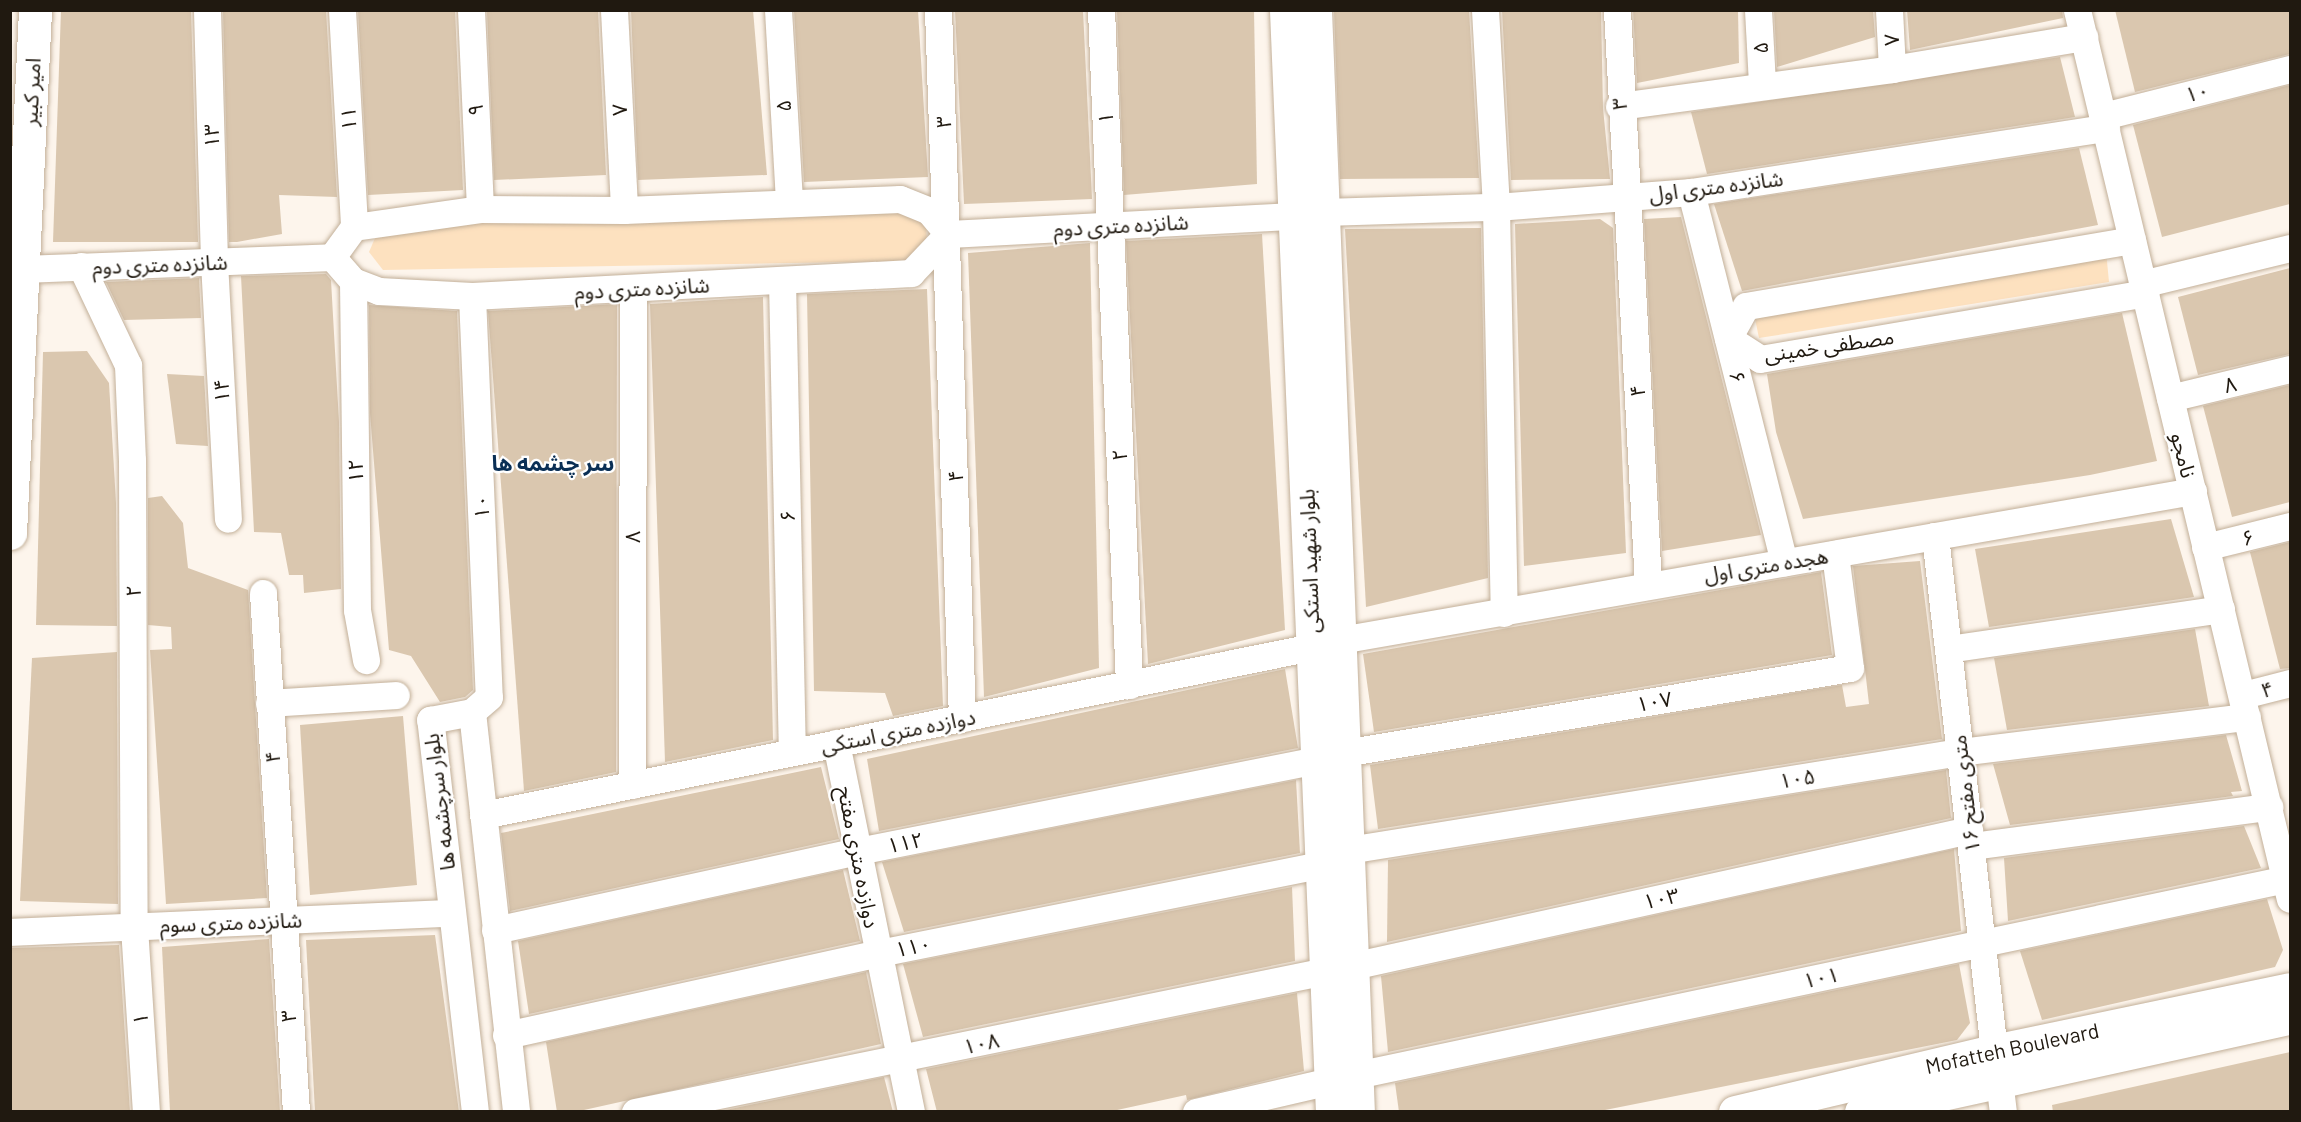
<!DOCTYPE html>
<html>
<head>
<meta charset="utf-8">
<style>
  body { margin:0 }
  #map { position:relative; width:2301px; height:1122px; overflow:hidden; background:#fdf5ec; font-family:Barlow,"Noto Sans Arabic",sans-serif }
  div>[style] { position:absolute }
  [style*='--x'] { left:calc(var(--x)*1px); top:calc(var(--y)*1px); width:calc(var(--w)*1px); rotate:calc(var(--a)*1deg) }
  .green>* { inset:0; background:#fde1bf }
  .building>* { inset:0; background:#dac7af }
  .roads { filter:drop-shadow(0 0 2px #c2af98) drop-shadow(0 0 2px #c2af98) }
  .minor>* { height:27px; margin:-13.5px; padding:0 13.5px; transform-origin:13.5px; border-radius:13.5px; background:#fff }
  .major>* { height:33px; margin:-16.5px; padding:0 16.5px; transform-origin:16.5px; border-radius:16.5px; background:#fff }
  span { translate:-50% -50%; white-space:nowrap; text-align:center; line-height:1.15; -webkit-text-stroke:4.5px #fff; paint-order:stroke }
  .street-label { font-size:21px; color:#201910 }
  .neighbourhood-label { font-size:22px; color:#0a2f55; font-weight:700 }
  .frame { position:absolute; inset:0; border:12px solid #201910; pointer-events:none }
</style>
</head>
<body>
<div id="map">
  <div class="green">
    <div style="clip-path:polygon(919px 207px,926px 221px,927px 244px,909px 261px,383px 270px,369px 252px,385px 215px)"></div>
    <div style="clip-path:polygon(2106px 251px,2109px 282px,1759px 338px,1753px 309px)"></div>
  </div>
  <div class="building">
    <div style="clip-path:polygon(61px 10px,191px 10px,198px 242px,53px 242px)"></div>
    <div style="clip-path:polygon(223px 10px,326px 10px,337px 197px,279px 195px,282px 234px,237px 242px,229px 242px)"></div>
    <div style="clip-path:polygon(358px 10px,455px 10px,463px 190px,368px 195px)"></div>
    <div style="clip-path:polygon(487px 10px,598px 10px,606px 175px,494px 180px)"></div>
    <div style="clip-path:polygon(631px 10px,753px 10px,767px 175px,638px 180px)"></div>
    <div style="clip-path:polygon(794px 10px,918px 10px,928px 177px,804px 182px)"></div>
    <div style="clip-path:polygon(955px 10px,1083px 10px,1092px 199px,964px 204px)"></div>
    <div style="clip-path:polygon(1117px 10px,1254px 10px,1257px 184px,1124px 195px)"></div>
    <div style="clip-path:polygon(1334px 10px,1469px 10px,1479px 178px,1340px 179px)"></div>
    <div style="clip-path:polygon(1502px 10px,1601px 10px,1603px 108px,1610px 179px,1511px 180px)"></div>
    <div style="clip-path:polygon(1633px 10px,1738px 10px,1739px 63px,1637px 83px)"></div>
    <div style="clip-path:polygon(1774px 10px,1873px 10px,1875px 37px,1777px 67px)"></div>
    <div style="clip-path:polygon(1907px 10px,2062px 10px,2063px 18px,1910px 50px)"></div>
    <div style="clip-path:polygon(2115px 10px,2290px 10px,2290px 54px,2135px 92px)"></div>
    <div style="clip-path:polygon(2060px 57px,2075px 117px,1707px 174px,1691px 112px)"></div>
    <div style="clip-path:polygon(2290px 85px,2290px 204px,2162px 237px,2133px 125px)"></div>
    <div style="clip-path:polygon(2079px 148px,2098px 225px,1742px 291px,1714px 204px)"></div>
    <div style="clip-path:polygon(1681px 217px,1761px 535px,1662px 551px,1644px 219px)"></div>
    <div style="clip-path:polygon(1600px 219px,1613px 228px,1626px 553px,1524px 566px,1515px 224px)"></div>
    <div style="clip-path:polygon(1481px 228px,1488px 578px,1366px 607px,1345px 229px)"></div>
    <div style="clip-path:polygon(1262px 234px,1285px 630px,1148px 664px,1126px 241px)"></div>
    <div style="clip-path:polygon(1090px 243px,1099px 668px,984px 697px,968px 253px)"></div>
    <div style="clip-path:polygon(2290px 268px,2290px 354px,2198px 375px,2178px 297px)"></div>
    <div style="clip-path:polygon(326px 274px,331px 280px,339px 422px,341px 589px,304px 593px,303px 575px,289px 575px,281px 533px,254px 532px,241px 276px)"></div>
    <div style="clip-path:polygon(199px 278px,201px 318px,124px 320px,106px 282px)"></div>
    <div style="clip-path:polygon(927px 289px,943px 706px,893px 716px,885px 693px,814px 691px,807px 294px)"></div>
    <div style="clip-path:polygon(763px 297px,773px 740px,665px 762px,650px 304px)"></div>
    <div style="clip-path:polygon(617px 304px,616px 772px,524px 791px,488px 311px)"></div>
    <div style="clip-path:polygon(369px 305px,457px 311px,473px 690px,465px 697px,440px 702px,411px 656px,389px 650px,370px 413px)"></div>
    <div style="clip-path:polygon(2122px 313px,2157px 461px,2090px 475px,1803px 519px,1776px 432px,1767px 374px)"></div>
    <div style="clip-path:polygon(87px 351px,109px 383px,116px 503px,117px 626px,36px 625px,43px 352px)"></div>
    <div style="clip-path:polygon(167px 374px,204px 376px,208px 446px,176px 444px)"></div>
    <div style="clip-path:polygon(2290px 385px,2290px 502px,2232px 517px,2203px 406px)"></div>
    <div style="clip-path:polygon(162px 496px,183px 523px,188px 568px,248px 590px,267px 898px,166px 904px,150px 650px,172px 649px,171px 627px,148px 625px,148px 498px)"></div>
    <div style="clip-path:polygon(2171px 519px,2194px 597px,1989px 627px,1975px 549px)"></div>
    <div style="clip-path:polygon(2290px 542px,2290px 668px,2280px 669px,2250px 552px)"></div>
    <div style="clip-path:polygon(1920px 561px,1942px 739px,1378px 829px,1370px 765px,1842px 685px,1846px 707px,1869px 704px,1853px 566px)"></div>
    <div style="clip-path:polygon(1821px 572px,1832px 655px,1374px 732px,1363px 654px)"></div>
    <div style="clip-path:polygon(2195px 629px,2209px 706px,2007px 730px,1994px 658px)"></div>
    <div style="clip-path:polygon(117px 652px,118px 904px,20px 901px,32px 658px)"></div>
    <div style="clip-path:polygon(1285px 669px,1298px 748px,879px 831px,867px 759px)"></div>
    <div style="clip-path:polygon(403px 716px,417px 885px,310px 895px,300px 725px)"></div>
    <div style="clip-path:polygon(2226px 735px,2242px 791px,2231px 792px,2233px 796px,2010px 825px,1993px 764px)"></div>
    <div style="clip-path:polygon(821px 767px,839px 839px,510px 911px,501px 833px)"></div>
    <div style="clip-path:polygon(1946px 770px,1951px 818px,1387px 942px,1388px 860px)"></div>
    <div style="clip-path:polygon(1296px 780px,1300px 853px,904px 932px,882px 862px)"></div>
    <div style="clip-path:polygon(2244px 826px,2261px 868px,2008px 921px,2004px 858px)"></div>
    <div style="clip-path:polygon(1954px 849px,1961px 931px,1388px 1052px,1381px 976px)"></div>
    <div style="clip-path:polygon(843px 870px,860px 941px,529px 1014px,518px 941px)"></div>
    <div style="clip-path:polygon(1292px 887px,1295px 961px,923px 1037px,903px 964px)"></div>
    <div style="clip-path:polygon(2267px 899px,2283px 950px,2275px 967px,2042px 1020px,2020px 951px)"></div>
    <div style="clip-path:polygon(435px 935px,459px 1112px,315px 1112px,306px 940px)"></div>
    <div style="clip-path:polygon(269px 939px,280px 1112px,170px 1112px,162px 947px)"></div>
    <div style="clip-path:polygon(119px 945px,130px 1112px,10px 1112px,10px 948px)"></div>
    <div style="clip-path:polygon(1959px 964px,1970px 1023px,1957px 1040px,1595px 1112px,1399px 1112px,1395px 1083px)"></div>
    <div style="clip-path:polygon(866px 972px,881px 1044px,575px 1112px,557px 1112px,546px 1042px)"></div>
    <div style="clip-path:polygon(1297px 993px,1304px 1071px,1187px 1100px,1186px 1095px,1108px 1112px,937px 1112px,926px 1069px)"></div>
    <div style="clip-path:polygon(2290px 1052px,2290px 1112px,2053px 1112px,2052px 1105px)"></div>
    <div style="clip-path:polygon(884px 1077px,893px 1112px,716px 1112px)"></div>
  </div>
  <div class="roads">
    <div class="minor">
      <div style="--x:207;--y:10;--w:252;--a:88.4"></div>
      <div style="--x:214;--y:262;--w:257;--a:86.9"></div>
      <div style="--x:342;--y:10;--w:217;--a:86.8"></div>
      <div style="--x:471;--y:10;--w:199;--a:87.4"></div>
      <div style="--x:614;--y:10;--w:200;--a:87.1"></div>
      <div style="--x:778;--y:10;--w:192;--a:86.7"></div>
      <div style="--x:938;--y:10;--w:709;--a:88.06"></div>
      <div style="--x:1101;--y:10;--w:676;--a:87.62"></div>
      <div style="--x:1485;--y:10;--w:197;--a:86.8"></div>
      <div style="--x:1496;--y:207;--w:406;--a:88.9"></div>
      <div style="--x:1617;--y:10;--w:576;--a:86.91"></div>
      <div style="--x:1758;--y:10;--w:75;--a:86.9"></div>
      <div style="--x:1889;--y:10;--w:59;--a:87.1"></div>
      <div style="--x:2077;--y:10;--w:914;--a:76.53"></div>
      <div style="--x:1619;--y:106;--w:275;--a:-7.7"></div>
      <div style="--x:1892;--y:69;--w:195;--a:-9.5"></div>
      <div style="--x:2103;--y:116;--w:193;--a:-14.1"></div>
      <div style="--x:1691;--y:192;--w:382;--a:75.9"></div>
      <div style="--x:1323;--y:212;--w:173;--a:-1.7"></div>
      <div style="--x:1496;--y:207;--w:196;--a:-4.4"></div>
      <div style="--x:1691;--y:192;--w:420;--a:-8.8"></div>
      <div style="--x:2132;--y:240;--w:392;--a:170.3"></div>
      <div style="--x:1746;--y:306;--w:37;--a:119"></div>
      <div style="--x:1728;--y:338;--w:38;--a:33"></div>
      <div style="--x:1760;--y:359;--w:391;--a:-9.7"></div>
      <div style="--x:332;--y:257;--w:32;--a:49"></div>
      <div style="--x:353;--y:281;--w:28;--a:21"></div>
      <div style="--x:379;--y:291;--w:93;--a:3.1"></div>
      <div style="--x:472;--y:296;--w:440;--a:-3"></div>
      <div style="--x:911;--y:273;--w:54;--a:-46.5"></div>
      <div style="--x:948;--y:234;--w:347;--a:-3"></div>
      <div style="--x:332;--y:257;--w:37;--a:-54"></div>
      <div style="--x:354;--y:227;--w:127;--a:-8.1"></div>
      <div style="--x:480;--y:209;--w:144;--a:0.4"></div>
      <div style="--x:624;--y:210;--w:276;--a:-2.3"></div>
      <div style="--x:900;--y:199;--w:31;--a:22"></div>
      <div style="--x:929;--y:211;--w:30;--a:50"></div>
      <div style="--x:81;--y:266;--w:110;--a:64.6"></div>
      <div style="--x:128;--y:365;--w:95;--a:87.6"></div>
      <div style="--x:132;--y:460;--w:467;--a:89.8"></div>
      <div style="--x:134;--y:927;--w:185;--a:86.3"></div>
      <div style="--x:23;--y:269;--w:309;--a:-2.2"></div>
      <div style="--x:782;--y:280;--w:472;--a:88.8"></div>
      <div style="--x:353;--y:281;--w:329;--a:89.3"></div>
      <div style="--x:357;--y:610;--w:51;--a:79.8"></div>
      <div style="--x:2142;--y:284;--w:152;--a:-13.7"></div>
      <div style="--x:472;--y:296;--w:401;--a:87.6"></div>
      <div style="--x:489;--y:697;--w:23;--a:139"></div>
      <div style="--x:2170;--y:398;--w:123;--a:-13.6"></div>
      <div style="--x:1935;--y:536;--w:518;--a:83.46"></div>
      <div style="--x:2205;--y:547;--w:88;--a:-13.9"></div>
      <div style="--x:263;--y:593;--w:520;--a:86.36"></div>
      <div style="--x:1340;--y:640;--w:866;--a:-9.91"></div>
      <div style="--x:1948;--y:649;--w:276;--a:-8.3"></div>
      <div style="--x:2243;--y:695;--w:49;--a:-14.3"></div>
      <div style="--x:269;--y:703;--w:127;--a:-3.6"></div>
      <div style="--x:836;--y:743;--w:377;--a:78.5"></div>
      <div style="--x:1344;--y:753;--w:513;--a:-9.54"></div>
      <div style="--x:1850;--y:668;--w:115;--a:-97.5"></div>
      <div style="--x:632;--y:785;--w:496;--a:-89.9"></div>
      <div style="--x:483;--y:815;--w:846;--a:-11.46"></div>
      <div style="--x:1971;--y:846;--w:301;--a:-7.5"></div>
      <div style="--x:1348;--y:850;--w:620;--a:-9.1"></div>
      <div style="--x:1960;--y:752;--w:289;--a:-7"></div>
      <div style="--x:495;--y:930;--w:371;--a:-12.3"></div>
      <div style="--x:858;--y:851;--w:468;--a:-11.2"></div>
      <div style="--x:10;--y:932;--w:442;--a:-2.5"></div>
      <div style="--x:1352;--y:966;--w:632;--a:-12.43"></div>
      <div style="--x:506;--y:1035;--w:382;--a:-12.4"></div>
      <div style="--x:879;--y:953;--w:451;--a:-11.3"></div>
      <div style="--x:1356;--y:1075;--w:950;--a:-11.9"></div>
      <div style="--x:1999;--y:1080;--w:32;--a:83"></div>
      <div style="--x:475;--y:1112;--w:395;--a:-96.5"></div>
      <div style="--x:430;--y:720;--w:43;--a:-10.8"></div>
      <div style="--x:472;--y:712;--w:402;--a:83.7"></div>
      <div style="--x:635;--y:1112;--w:705;--a:-11.53"></div>
      <div style="--x:1196;--y:1112;--w:138;--a:-13"></div>
    </div>
    <div class="major">
      <div style="--x:1286;--y:10;--w:1103;--a:87.61"></div>
      <div style="--x:1315;--y:10;--w:1103;--a:87.77"></div>
      <div style="--x:10;--y:533;--w:524;--a:-87.26"></div>
      <div style="--x:1735;--y:1112;--w:266;--a:-13.3"></div>
      <div style="--x:1994;--y:1051;--w:302;--a:-11.8"></div>
      <div style="--x:1861;--y:1112;--w:439;--a:-12.4"></div>
    </div>
  </div>
  <div class="street-label">
    <span style="left:1891px;top:40px;rotate:-93deg">۷</span>
    <span style="left:1760px;top:48px;rotate:-93deg">۵</span>
    <span style="left:31px;top:92px;rotate:-87deg">امیر کبیر</span>
    <span style="left:2197px;top:92px;rotate:-14deg">۱۰</span>
    <span style="left:1619px;top:104px;rotate:-93deg">۳</span>
    <span style="left:783px;top:106px;rotate:-93deg">۵</span>
    <span style="left:475px;top:110px;rotate:-93deg">۹</span>
    <span style="left:619px;top:110px;rotate:-93deg">۷</span>
    <span style="left:1105px;top:118px;rotate:-92deg">۱</span>
    <span style="left:348px;top:119px;rotate:-93deg">۱۱</span>
    <span style="left:943px;top:122px;rotate:-92deg">۳</span>
    <span style="left:211px;top:136px;rotate:-92deg">۱۳</span>
    <span style="left:1716px;top:186px;rotate:-7deg">شانزده متری اول</span>
    <span style="left:1121px;top:225px;rotate:-3deg">شانزده متری دوم</span>
    <span style="left:160px;top:264px;rotate:-2deg">شانزده متری دوم</span>
    <span style="left:642px;top:288px;rotate:-3deg">شانزده متری دوم</span>
    <span style="left:1829px;top:345px;rotate:-8deg">مصطفی خمینی</span>
    <span style="left:1738px;top:377px;rotate:76deg">۶</span>
    <span style="left:2230px;top:384px;rotate:-14deg">۸</span>
    <span style="left:221px;top:391px;rotate:-93deg">۱۴</span>
    <span style="left:1637px;top:391px;rotate:-93deg">۴</span>
    <span style="left:1119px;top:455px;rotate:-93deg">۲</span>
    <span style="left:2184px;top:455px;rotate:76deg">نامجو</span>
    <span style="left:355px;top:471px;rotate:-91deg">۱۲</span>
    <span style="left:955px;top:476px;rotate:-92deg">۴</span>
    <span style="left:481px;top:507px;rotate:-92deg">۱۰</span>
    <span style="left:787px;top:516px;rotate:-91deg">۶</span>
    <span style="left:632px;top:537px;rotate:-90deg">۸</span>
    <span style="left:2248px;top:537px;rotate:-14deg">۶</span>
    <span style="left:1309px;top:561px;rotate:-92deg">بلوار شهید استکی</span>
    <span style="left:1766px;top:565px;rotate:-9deg">هجده متری اول</span>
    <span style="left:133px;top:591px;rotate:-90deg">۲</span>
    <span style="left:2267px;top:689px;rotate:-14deg">۴</span>
    <span style="left:1654px;top:701px;rotate:-10deg">۱۰۷</span>
    <span style="left:898px;top:731px;rotate:-11deg">دوازده متری استکی</span>
    <span style="left:272px;top:757px;rotate:-93deg">۴</span>
    <span style="left:1797px;top:778px;rotate:-9deg">۱۰۵</span>
    <span style="left:1965px;top:794px;rotate:-97deg">۱۶ متری مفتح</span>
    <span style="left:439px;top:802px;rotate:-97deg">بلوار سرچشمه ها</span>
    <span style="left:905px;top:842px;rotate:-11deg">۱۱۲</span>
    <span style="left:859px;top:857px;rotate:79deg">دوازده متری مفتح</span>
    <span style="left:1661px;top:898px;rotate:-12deg">۱۰۳</span>
    <span style="left:231px;top:922px;rotate:-2deg">شانزده متری سوم</span>
    <span style="left:913px;top:946px;rotate:-11deg">۱۱۰</span>
    <span style="left:1821px;top:977px;rotate:-12deg">۱۰۱</span>
    <span style="left:288px;top:1016px;rotate:-94deg">۳</span>
    <span style="left:140px;top:1019px;rotate:-94deg">۱</span>
    <span style="left:981px;top:1043px;rotate:-12deg">۱۰۸</span>
    <span style="left:2012px;top:1048px;rotate:-12deg">Mofatteh Boulevard</span>
  </div>
  <div class="neighbourhood-label">
    <span style="left:553px;top:463px">سر چشمه ها</span>
  </div>
  <div class="frame"></div>
</div>
</body>
</html>
